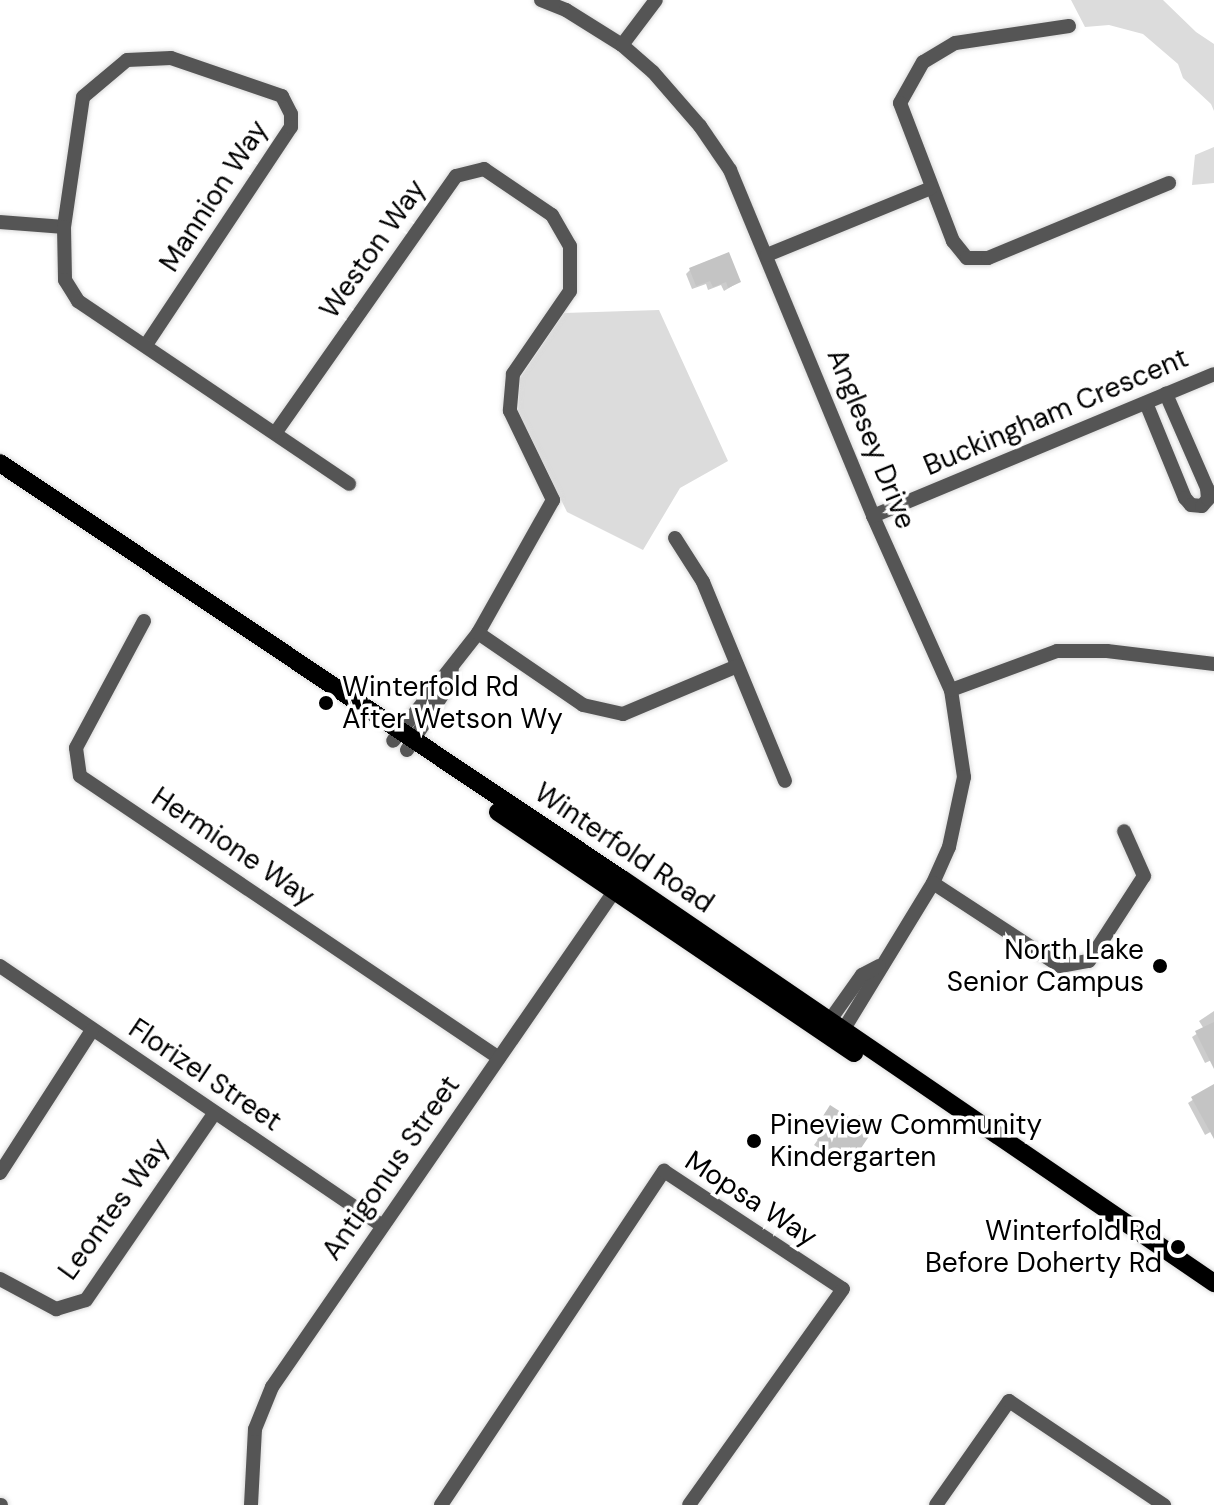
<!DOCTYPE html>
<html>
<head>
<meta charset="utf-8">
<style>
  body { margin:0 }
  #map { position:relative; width:1214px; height:1505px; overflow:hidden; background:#fff; font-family:"DM Sans",sans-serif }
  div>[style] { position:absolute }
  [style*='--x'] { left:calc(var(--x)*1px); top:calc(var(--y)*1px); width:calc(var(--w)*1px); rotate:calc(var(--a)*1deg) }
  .green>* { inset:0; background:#dcdcdc }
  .shadow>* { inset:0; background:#0003 }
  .building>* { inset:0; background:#c4c4c4 }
  .roads { filter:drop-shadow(0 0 2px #dbdbdb) drop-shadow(0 0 2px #dbdbdb) }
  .minor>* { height:14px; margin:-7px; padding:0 7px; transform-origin:7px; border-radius:7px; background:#555 }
  .major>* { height:18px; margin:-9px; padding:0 9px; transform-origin:9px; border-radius:9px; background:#000 }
  .dots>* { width:22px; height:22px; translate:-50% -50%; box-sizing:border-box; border:4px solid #fff; border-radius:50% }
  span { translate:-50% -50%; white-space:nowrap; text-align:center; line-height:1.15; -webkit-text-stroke:7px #fff; paint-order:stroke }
  .street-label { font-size:28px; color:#000 }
  .poi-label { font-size:28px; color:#000 }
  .left { translate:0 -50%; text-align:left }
  .right { translate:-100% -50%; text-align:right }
</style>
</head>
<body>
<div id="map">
  <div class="green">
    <div style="clip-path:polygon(1071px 0,1163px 0,1196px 32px,1214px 44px,1214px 111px,1211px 104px,1183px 78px,1178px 64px,1143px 34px,1109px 25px,1085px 27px)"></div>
    <div style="clip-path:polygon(1214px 147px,1214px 183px,1192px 185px,1195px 155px)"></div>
    <div style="clip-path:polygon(659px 310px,728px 461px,680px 488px,643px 550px,567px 512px,518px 411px,520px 378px,564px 313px)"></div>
  </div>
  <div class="shadow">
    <div style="clip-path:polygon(690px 270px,739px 282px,724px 291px,721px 285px,708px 290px,706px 284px,692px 289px,686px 274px)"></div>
    <div style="clip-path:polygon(1214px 1011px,1214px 1059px,1205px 1063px,1192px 1037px,1204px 1029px,1199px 1021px)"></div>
    <div style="clip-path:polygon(1214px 1086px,1214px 1130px,1205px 1135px,1188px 1103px)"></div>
    <div style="clip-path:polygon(826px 1112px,850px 1162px,845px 1166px,814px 1145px,822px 1134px,815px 1129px)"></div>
  </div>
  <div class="building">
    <div style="clip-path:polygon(729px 252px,741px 282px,728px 288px,726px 282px,713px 287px,710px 281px,696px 286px,689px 268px)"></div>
    <div style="clip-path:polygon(1214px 1022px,1214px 1069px,1195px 1031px)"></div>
    <div style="clip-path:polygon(1214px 1084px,1214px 1139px,1191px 1097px)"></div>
    <div style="clip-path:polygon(830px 1105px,855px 1121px,859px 1115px,876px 1126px,851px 1163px,817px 1140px,825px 1128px,818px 1124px)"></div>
  </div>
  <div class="roads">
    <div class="minor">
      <div style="--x:541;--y:0;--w:27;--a:22"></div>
      <div style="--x:566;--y:10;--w:66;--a:32"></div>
      <div style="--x:622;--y:45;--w:41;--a:41.1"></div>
      <div style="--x:653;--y:72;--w:72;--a:49"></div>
      <div style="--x:700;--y:126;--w:53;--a:55.7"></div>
      <div style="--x:730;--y:170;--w:374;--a:67.5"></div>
      <div style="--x:873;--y:516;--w:191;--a:65.9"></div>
      <div style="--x:951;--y:690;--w:88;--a:81.5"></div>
      <div style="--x:964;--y:777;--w:72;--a:102.1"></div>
      <div style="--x:949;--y:847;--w:39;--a:114"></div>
      <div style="--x:933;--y:883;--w:180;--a:121.4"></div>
      <div style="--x:1069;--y:26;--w:115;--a:171.5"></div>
      <div style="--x:955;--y:43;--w:37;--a:149"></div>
      <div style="--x:923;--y:62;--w:47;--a:119.3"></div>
      <div style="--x:900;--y:103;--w:148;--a:69"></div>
      <div style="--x:953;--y:241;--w:22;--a:51"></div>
      <div style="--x:967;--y:258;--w:21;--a:0"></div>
      <div style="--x:988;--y:258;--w:196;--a:-22.5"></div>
      <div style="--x:622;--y:45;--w:56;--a:-52.9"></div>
      <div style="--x:0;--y:222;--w:64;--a:4.5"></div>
      <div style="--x:767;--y:255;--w:177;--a:-22.2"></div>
      <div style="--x:146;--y:345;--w:262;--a:-56.4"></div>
      <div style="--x:291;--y:127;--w:13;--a:-90"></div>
      <div style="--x:291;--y:114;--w:20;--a:-117"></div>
      <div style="--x:282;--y:96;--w:117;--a:-161.1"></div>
      <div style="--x:171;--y:58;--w:44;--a:177.4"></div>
      <div style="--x:127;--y:60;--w:57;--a:139.9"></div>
      <div style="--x:83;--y:97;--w:131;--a:98.3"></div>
      <div style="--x:64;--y:227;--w:53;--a:88.9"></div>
      <div style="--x:65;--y:280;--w:25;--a:58"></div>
      <div style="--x:78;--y:301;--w:327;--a:34"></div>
      <div style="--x:1146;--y:403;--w:103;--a:67.7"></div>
      <div style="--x:1185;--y:498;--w:9;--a:49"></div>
      <div style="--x:1191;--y:505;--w:11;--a:5"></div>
      <div style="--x:1202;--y:506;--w:9;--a:-49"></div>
      <div style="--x:1208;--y:499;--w:11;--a:-95"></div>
      <div style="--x:1207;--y:488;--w:103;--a:-113.6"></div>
      <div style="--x:276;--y:432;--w:313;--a:-54.9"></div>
      <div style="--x:456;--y:176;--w:29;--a:-14"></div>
      <div style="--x:484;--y:169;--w:82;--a:34.1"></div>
      <div style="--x:552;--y:215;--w:36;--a:60"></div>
      <div style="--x:570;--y:246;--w:45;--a:90"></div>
      <div style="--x:570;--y:291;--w:101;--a:124.5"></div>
      <div style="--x:513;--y:374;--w:37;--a:95"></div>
      <div style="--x:510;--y:411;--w:99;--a:64.2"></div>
      <div style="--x:553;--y:500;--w:153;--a:119.4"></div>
      <div style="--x:478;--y:633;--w:137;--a:128.2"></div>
      <div style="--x:873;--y:516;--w:369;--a:-22.6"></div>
      <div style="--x:675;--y:538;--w:52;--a:57.5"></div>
      <div style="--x:703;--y:582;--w:215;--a:67.6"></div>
      <div style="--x:144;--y:621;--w:144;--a:118.2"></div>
      <div style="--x:76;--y:748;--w:28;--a:82"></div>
      <div style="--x:80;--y:776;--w:505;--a:33.94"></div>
      <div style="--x:478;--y:633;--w:127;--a:34.4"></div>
      <div style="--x:583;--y:705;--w:41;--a:12.7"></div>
      <div style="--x:623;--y:714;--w:124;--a:-22.8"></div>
      <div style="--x:951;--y:690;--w:113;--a:-20.2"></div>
      <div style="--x:1057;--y:651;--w:50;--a:0"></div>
      <div style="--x:1107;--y:651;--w:108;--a:6.9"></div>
      <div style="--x:407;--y:750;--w:76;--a:-57.4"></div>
      <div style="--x:448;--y:686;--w:16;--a:-76"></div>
      <div style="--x:933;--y:883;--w:152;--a:33.2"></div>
      <div style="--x:1060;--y:966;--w:29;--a:-10"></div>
      <div style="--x:1089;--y:961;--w:101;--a:-57.1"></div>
      <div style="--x:1144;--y:876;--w:49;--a:-114"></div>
      <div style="--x:0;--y:966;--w:462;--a:34.2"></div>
      <div style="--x:825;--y:1027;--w:64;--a:-54.6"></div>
      <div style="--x:862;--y:975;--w:19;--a:-28"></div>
      <div style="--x:0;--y:1173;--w:170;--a:-57.2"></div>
      <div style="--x:0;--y:1279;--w:64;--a:28.2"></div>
      <div style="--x:56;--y:1309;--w:31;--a:-17"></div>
      <div style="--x:86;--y:1300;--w:226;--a:-55.5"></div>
      <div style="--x:0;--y:1505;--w:1;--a:0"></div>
      <div style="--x:251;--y:1505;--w:76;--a:-87"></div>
      <div style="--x:255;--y:1429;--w:45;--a:-68"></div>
      <div style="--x:272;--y:1387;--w:612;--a:-55.38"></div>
      <div style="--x:441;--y:1505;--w:402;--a:-56.3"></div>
      <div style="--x:664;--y:1171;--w:214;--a:33.4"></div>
      <div style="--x:843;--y:1289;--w:265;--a:125.5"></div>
      <div style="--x:936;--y:1505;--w:127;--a:-54.9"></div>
      <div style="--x:1009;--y:1401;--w:187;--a:33.9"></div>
    </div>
    <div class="major">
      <div style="--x:0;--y:463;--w:748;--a:33.78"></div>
      <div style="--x:622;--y:879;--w:717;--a:34.31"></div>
      <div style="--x:498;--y:812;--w:430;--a:34.1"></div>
    </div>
  </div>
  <div class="dots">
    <div style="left:326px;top:703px;background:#000"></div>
    <div style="left:1160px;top:966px;background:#000"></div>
    <div style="left:754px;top:1141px;background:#000"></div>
    <div style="left:1178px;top:1247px;background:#000"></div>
  </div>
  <div class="street-label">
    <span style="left:214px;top:196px;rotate:-57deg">Mannion Way</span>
    <span style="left:373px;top:249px;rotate:-55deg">Weston Way</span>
    <span style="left:1056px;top:412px;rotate:-23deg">Buckingham Crescent</span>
    <span style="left:871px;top:439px;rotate:68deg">Anglesey Drive</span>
    <span style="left:233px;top:847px;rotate:34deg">Hermione Way</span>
    <span style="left:624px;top:848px;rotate:34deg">Winterfold Road</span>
    <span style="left:205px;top:1075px;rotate:34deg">Florizel Street</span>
    <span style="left:391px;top:1168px;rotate:-55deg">Antigonus Street</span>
    <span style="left:751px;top:1199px;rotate:33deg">Mopsa Way</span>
    <span style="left:114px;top:1209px;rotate:-54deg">Leontes Way</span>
  </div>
  <div class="poi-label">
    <span class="left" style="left:342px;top:703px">Winterfold Rd<br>After Wetson Wy</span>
    <span class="right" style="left:1144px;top:966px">North Lake<br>Senior Campus</span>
    <span class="left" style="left:770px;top:1141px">Pineview Community<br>Kindergarten</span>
    <span class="right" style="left:1162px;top:1247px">Winterfold Rd<br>Before Doherty Rd</span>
  </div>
</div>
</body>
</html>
